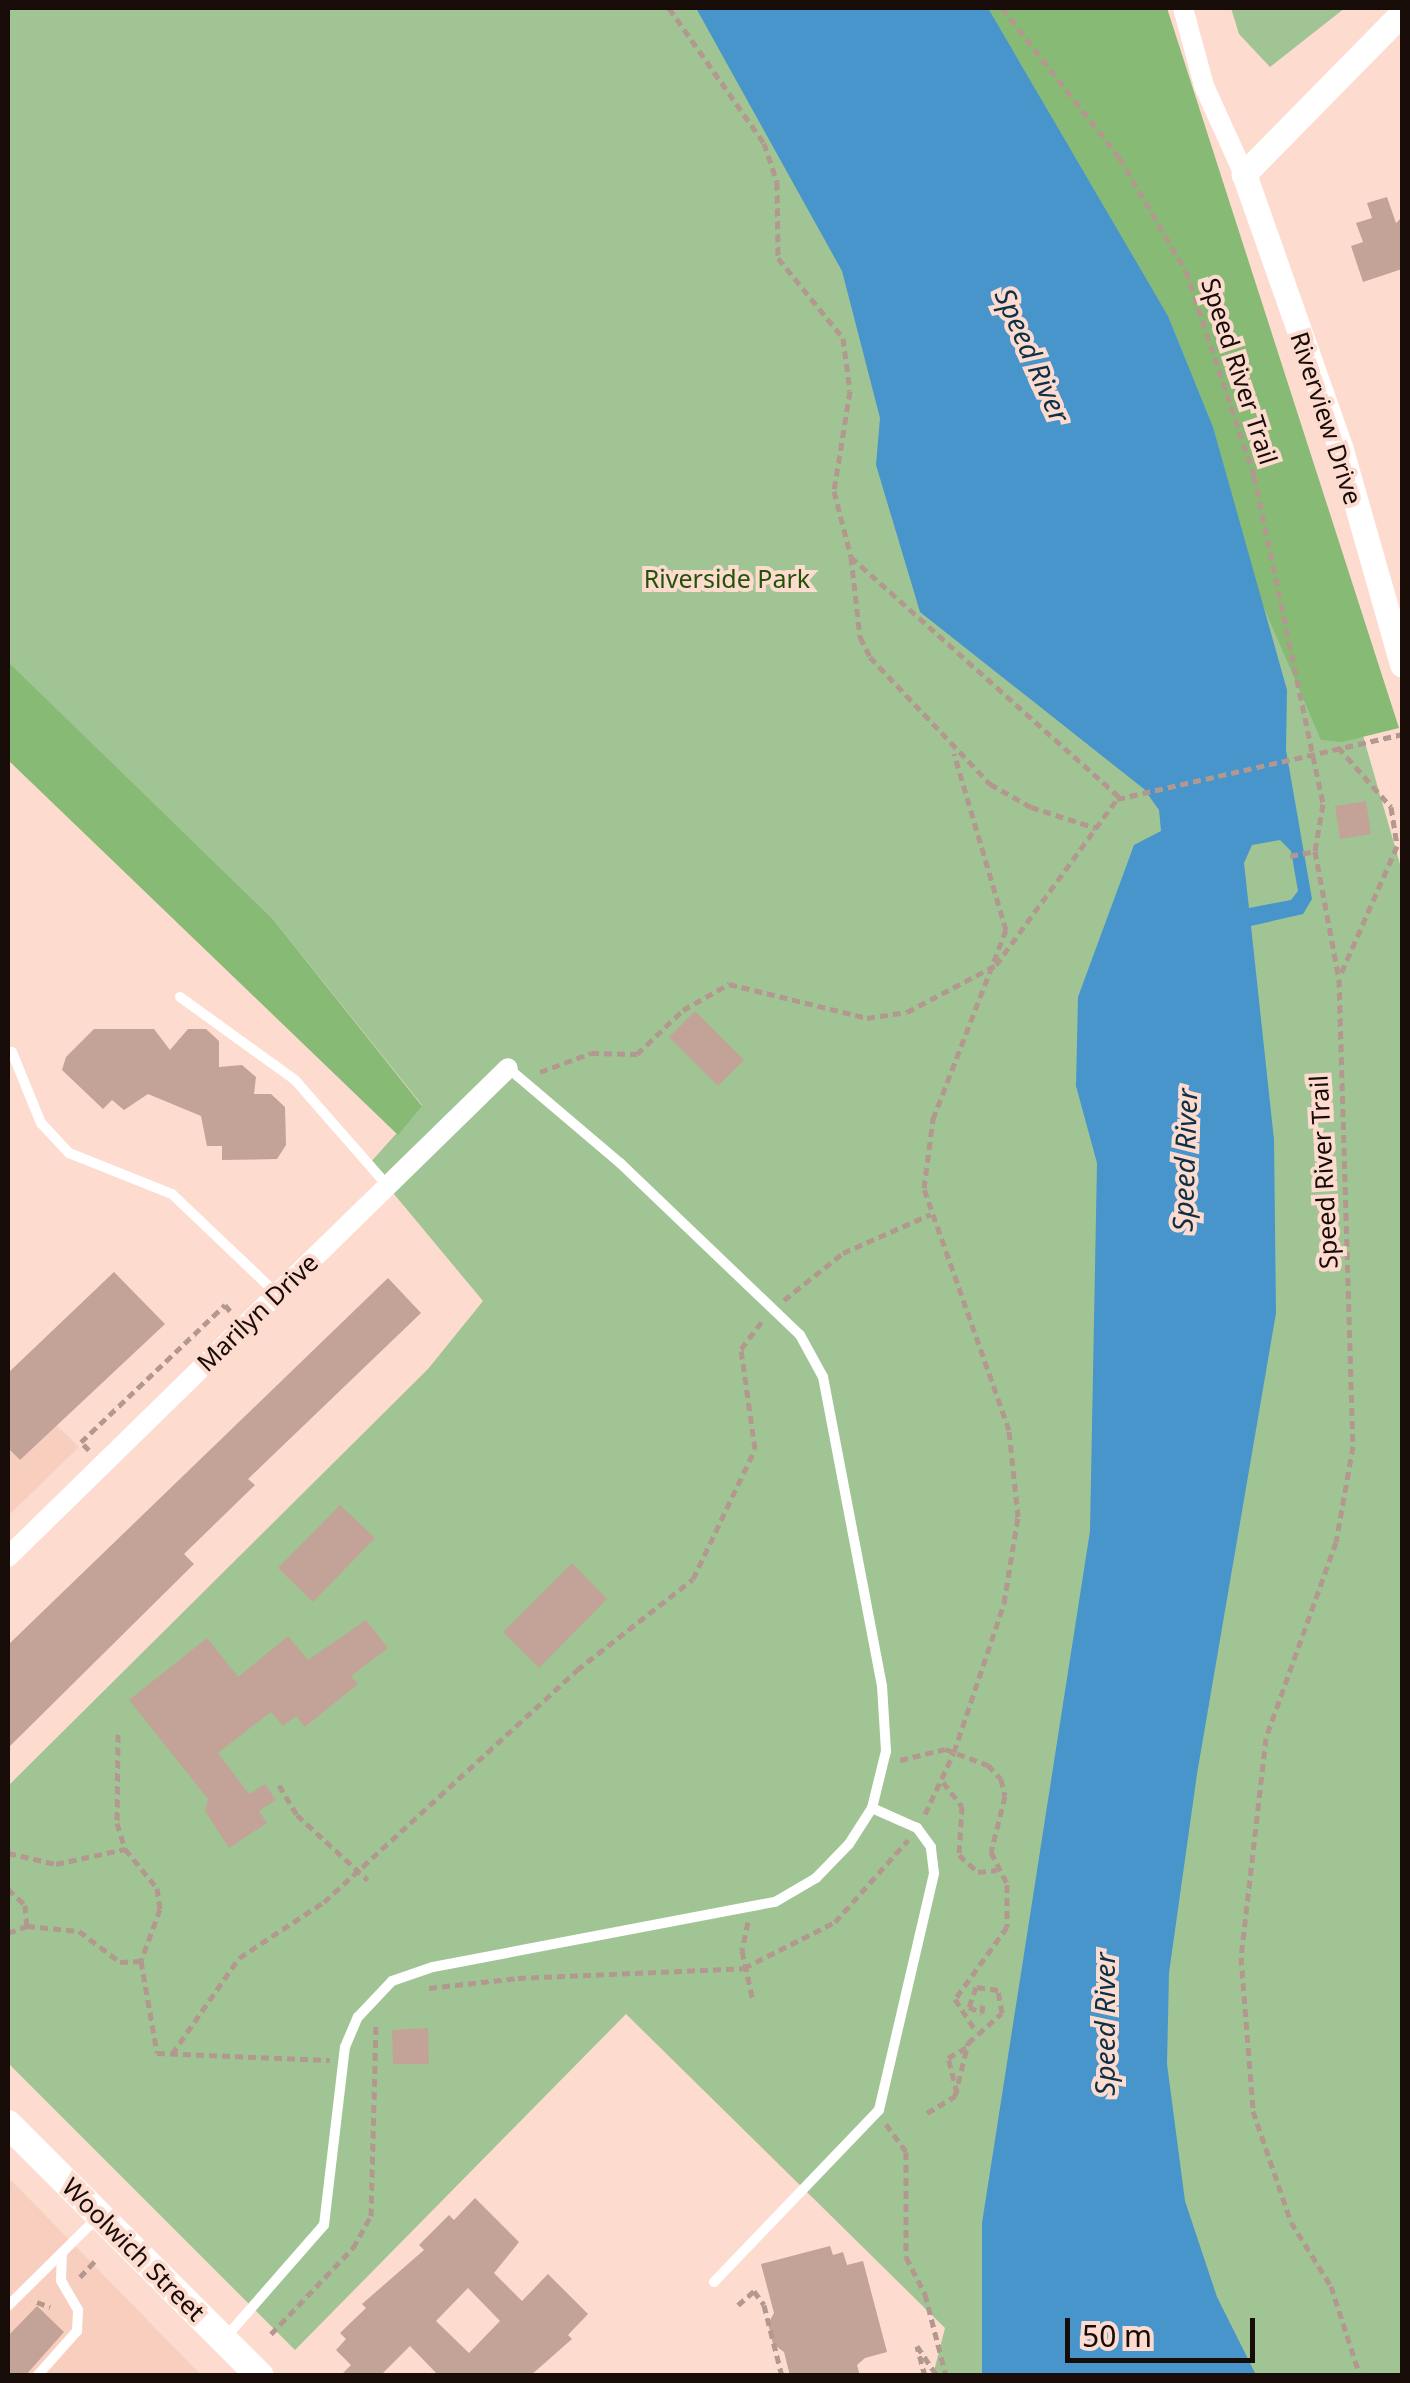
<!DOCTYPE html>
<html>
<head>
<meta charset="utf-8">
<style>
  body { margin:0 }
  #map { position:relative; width:1410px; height:2383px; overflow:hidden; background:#fddbcf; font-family:"Noto Sans",sans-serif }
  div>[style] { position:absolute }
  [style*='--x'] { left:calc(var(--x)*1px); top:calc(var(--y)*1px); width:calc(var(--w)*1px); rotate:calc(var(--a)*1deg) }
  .built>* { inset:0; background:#f8cebf }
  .green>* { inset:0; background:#a1c495 }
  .forest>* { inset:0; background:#87bb75 }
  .water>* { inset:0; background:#4795cb }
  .building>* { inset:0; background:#c3a397 }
  .path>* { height:5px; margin-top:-2.5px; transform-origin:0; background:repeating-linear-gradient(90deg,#b2988e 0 8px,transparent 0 13px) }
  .service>* { height:10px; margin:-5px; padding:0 5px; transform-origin:5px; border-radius:5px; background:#fff }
  .minor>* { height:20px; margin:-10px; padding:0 10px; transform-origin:10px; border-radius:10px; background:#fff }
  .tertiary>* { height:25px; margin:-12.5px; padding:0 12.5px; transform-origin:12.5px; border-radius:12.5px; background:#fff }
  .secondary>* { height:28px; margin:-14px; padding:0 14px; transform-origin:14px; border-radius:14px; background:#fff }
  span { translate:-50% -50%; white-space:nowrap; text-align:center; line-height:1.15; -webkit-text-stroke:8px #fddbcf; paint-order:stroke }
  .street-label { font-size:25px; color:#170c08 }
  .park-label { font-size:25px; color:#225309 }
  .water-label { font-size:28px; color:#0e3047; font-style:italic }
  .frame { position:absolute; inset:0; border:10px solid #170c08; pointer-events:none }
  .scale { position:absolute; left:1065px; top:2318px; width:190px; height:45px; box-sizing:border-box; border:5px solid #170c08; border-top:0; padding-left:12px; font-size:30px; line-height:35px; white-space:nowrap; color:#170c08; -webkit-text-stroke:8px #fddbcf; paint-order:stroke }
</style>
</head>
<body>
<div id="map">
  <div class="built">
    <div style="clip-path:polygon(8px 1378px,79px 1447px,8px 1516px)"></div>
    <div style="clip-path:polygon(8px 2177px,201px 2375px,8px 2375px)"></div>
  </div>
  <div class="green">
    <div style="clip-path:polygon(8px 8px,1165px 8px,1200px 171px,1402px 871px,1402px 2375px,933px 2375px,945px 2328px,626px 2014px,295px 2350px,8px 2063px,8px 1786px,428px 1369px,483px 1301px,369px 1164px,422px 1105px,272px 918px,8px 663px)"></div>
    <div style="clip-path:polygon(1231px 8px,1345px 8px,1270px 67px,1239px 34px)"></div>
  </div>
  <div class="forest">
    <div style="clip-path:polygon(988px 8px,1167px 8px,1399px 728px,1342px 742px,1321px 740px,1258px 594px,1213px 427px,1168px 316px)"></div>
    <div style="clip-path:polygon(8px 662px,272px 918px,422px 1106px,398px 1135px,8px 760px)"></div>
  </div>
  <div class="water">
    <div style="clip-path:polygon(evenodd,696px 8px,988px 8px,1168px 316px,1213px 427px,1287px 690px,1286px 750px,1312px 899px,1303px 914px,1251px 926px,1274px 1140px,1276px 1313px,1197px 1774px,1169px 1973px,1167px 2064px,1185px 2201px,1217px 2297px,1256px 2375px,982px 2375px,982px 2223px,1090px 1531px,1097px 1163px,1076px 1086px,1078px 997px,1134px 845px,1161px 831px,1159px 810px,1144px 789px,920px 612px,876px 465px,880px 418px,842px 271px,696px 8px,1280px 840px,1291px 851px,1298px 891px,1291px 900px,1249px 908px,1244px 863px,1252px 845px,1280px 840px)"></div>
  </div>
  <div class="building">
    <div style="clip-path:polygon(1387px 197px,1396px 223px,1402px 217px,1402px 269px,1363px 282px,1351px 246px,1363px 242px,1356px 223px,1372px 218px,1367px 203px)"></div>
    <div style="clip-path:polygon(1366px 801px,1371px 834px,1340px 839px,1335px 806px)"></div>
    <div style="clip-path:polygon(695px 1011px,744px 1060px,718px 1086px,669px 1037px)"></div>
    <div style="clip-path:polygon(94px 1029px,154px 1029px,170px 1050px,188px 1029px,206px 1029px,219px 1041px,219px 1067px,242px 1065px,256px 1077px,254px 1094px,271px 1094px,285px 1107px,286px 1145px,277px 1159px,222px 1160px,222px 1146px,207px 1146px,201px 1116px,148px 1094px,124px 1110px,112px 1100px,103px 1109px,62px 1070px,66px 1057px)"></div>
    <div style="clip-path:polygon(114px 1272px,165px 1324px,20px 1460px,8px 1448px,8px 1373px)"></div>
    <div style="clip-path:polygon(388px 1278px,421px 1313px,248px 1479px,255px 1485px,184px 1554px,194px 1564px,8px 1748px,8px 1645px)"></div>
    <div style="clip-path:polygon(340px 1505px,375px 1538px,313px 1602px,278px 1568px)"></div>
    <div style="clip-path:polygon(572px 1563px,607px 1599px,539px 1668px,503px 1632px)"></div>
    <div style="clip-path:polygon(366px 1620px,388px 1648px,351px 1676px,358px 1684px,305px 1727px,296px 1716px,283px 1726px,271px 1712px,218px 1753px,249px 1794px,265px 1784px,276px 1800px,259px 1811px,267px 1823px,229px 1848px,205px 1811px,208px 1799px,129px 1700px,207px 1638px,238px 1677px,288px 1636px,308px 1660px)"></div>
    <div style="clip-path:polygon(428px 2028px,429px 2064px,393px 2064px,392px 2030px)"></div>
    <div style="clip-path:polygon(evenodd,475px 2198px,519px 2242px,494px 2273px,522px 2301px,548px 2274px,588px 2314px,568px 2335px,572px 2339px,530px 2376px,439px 2376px,410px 2346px,380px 2376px,340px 2376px,351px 2365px,336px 2350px,346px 2339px,340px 2333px,366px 2308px,362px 2304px,424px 2250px,419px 2245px,449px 2215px,454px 2220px,475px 2198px,468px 2288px,500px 2321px,469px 2353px,436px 2321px,468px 2288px)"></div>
    <div style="clip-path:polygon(830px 2246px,833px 2255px,843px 2252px,847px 2265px,863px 2261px,887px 2352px,865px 2358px,857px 2365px,860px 2376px,790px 2376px,784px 2352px,773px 2344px,768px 2324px,774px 2313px,761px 2264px)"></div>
    <div style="clip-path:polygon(37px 2306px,64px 2332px,25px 2376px,8px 2376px,8px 2336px)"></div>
  </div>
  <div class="path">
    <div style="--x:669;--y:8;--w:165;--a:54.9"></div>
    <div style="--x:764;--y:143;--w:41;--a:71.6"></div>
    <div style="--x:777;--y:182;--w:76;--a:89.2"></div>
    <div style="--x:778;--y:258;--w:103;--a:50.9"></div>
    <div style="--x:843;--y:338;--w:53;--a:82.5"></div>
    <div style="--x:850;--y:391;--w:101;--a:99.1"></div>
    <div style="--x:834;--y:491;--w:68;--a:75.6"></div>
    <div style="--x:851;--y:557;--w:81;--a:83.6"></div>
    <div style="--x:860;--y:637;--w:22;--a:63"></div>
    <div style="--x:870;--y:657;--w:175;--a:46.6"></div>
    <div style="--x:990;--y:784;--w:47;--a:29.3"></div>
    <div style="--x:1031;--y:807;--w:68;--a:17.9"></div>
    <div style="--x:1002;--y:8;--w:189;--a:51.9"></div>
    <div style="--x:1119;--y:157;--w:132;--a:59.6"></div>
    <div style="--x:1186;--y:271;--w:216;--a:71.6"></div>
    <div style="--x:1254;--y:476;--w:335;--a:78.1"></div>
    <div style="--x:1323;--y:804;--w:48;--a:99.7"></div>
    <div style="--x:1315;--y:851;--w:130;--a:79.4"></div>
    <div style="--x:1339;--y:979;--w:467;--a:88.3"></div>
    <div style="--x:1353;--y:1446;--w:97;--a:100"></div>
    <div style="--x:1336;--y:1542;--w:208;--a:109.7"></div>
    <div style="--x:1266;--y:1738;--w:220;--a:96.5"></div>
    <div style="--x:1241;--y:1957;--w:154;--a:85.5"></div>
    <div style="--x:1253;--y:2111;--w:117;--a:71.1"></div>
    <div style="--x:1291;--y:2222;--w:75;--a:58"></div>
    <div style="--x:1331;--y:2286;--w:95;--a:72.1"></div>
    <div style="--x:851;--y:557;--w:362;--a:41.8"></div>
    <div style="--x:1338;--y:747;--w:80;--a:48.5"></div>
    <div style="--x:1391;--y:807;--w:39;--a:81"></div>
    <div style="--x:1397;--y:846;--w:142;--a:113.7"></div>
    <div style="--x:1290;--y:856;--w:25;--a:-11"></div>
    <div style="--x:540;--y:1072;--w:54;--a:-20.4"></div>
    <div style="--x:591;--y:1053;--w:46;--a:1.2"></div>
    <div style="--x:637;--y:1054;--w:64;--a:-43.7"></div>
    <div style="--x:683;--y:1010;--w:53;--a:-29.5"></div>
    <div style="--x:729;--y:984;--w:142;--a:13.8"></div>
    <div style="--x:867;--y:1018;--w:40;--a:-8.5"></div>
    <div style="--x:907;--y:1012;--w:101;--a:-27.8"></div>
    <div style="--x:996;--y:965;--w:205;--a:-53.9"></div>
    <div style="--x:1117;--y:799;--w:292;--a:-12.8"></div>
    <div style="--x:784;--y:1300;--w:75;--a:-38.5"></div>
    <div style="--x:843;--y:1253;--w:96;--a:-23.9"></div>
    <div style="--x:89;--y:1450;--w:11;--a:-135"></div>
    <div style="--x:81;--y:1442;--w:199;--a:-43.6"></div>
    <div style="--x:225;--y:1305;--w:9;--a:49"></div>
    <div style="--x:118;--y:1734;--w:89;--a:90.6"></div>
    <div style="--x:117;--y:1823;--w:27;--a:73"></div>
    <div style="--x:125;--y:1849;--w:50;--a:50.6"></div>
    <div style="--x:157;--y:1888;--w:21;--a:82"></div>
    <div style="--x:160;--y:1909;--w:55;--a:110.1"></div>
    <div style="--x:141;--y:1961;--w:93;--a:80.1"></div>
    <div style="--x:157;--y:2053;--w:173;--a:2.3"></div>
    <div style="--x:900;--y:1760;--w:46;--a:-13.7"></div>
    <div style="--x:945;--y:1749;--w:46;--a:20.4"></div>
    <div style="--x:988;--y:1765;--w:19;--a:47"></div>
    <div style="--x:1001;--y:1779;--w:17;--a:77"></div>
    <div style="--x:1005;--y:1796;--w:58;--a:104"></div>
    <div style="--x:991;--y:1852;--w:36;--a:63"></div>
    <div style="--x:1007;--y:1884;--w:43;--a:90"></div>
    <div style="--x:1007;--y:1927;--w:89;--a:125.8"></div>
    <div style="--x:955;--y:1999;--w:38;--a:57"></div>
    <div style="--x:943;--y:1782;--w:31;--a:52"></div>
    <div style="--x:962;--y:1806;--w:49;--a:93.5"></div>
    <div style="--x:959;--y:1855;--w:25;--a:42"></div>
    <div style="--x:978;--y:1872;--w:19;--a:-6"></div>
    <div style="--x:279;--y:1785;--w:35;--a:59"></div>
    <div style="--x:297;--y:1815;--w:96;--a:42.5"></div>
    <div style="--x:925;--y:1814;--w:68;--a:-64.9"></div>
    <div style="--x:954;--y:1752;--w:157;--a:-71.4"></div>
    <div style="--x:1004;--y:1603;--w:87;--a:-80.8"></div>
    <div style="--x:1018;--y:1517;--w:87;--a:-95.9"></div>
    <div style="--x:1009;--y:1430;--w:256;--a:-109.4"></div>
    <div style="--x:924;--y:1188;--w:70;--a:-82.6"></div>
    <div style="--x:933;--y:1119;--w:203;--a:-68.9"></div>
    <div style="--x:1006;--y:930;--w:184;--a:-106.4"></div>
    <div style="--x:8;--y:1853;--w:49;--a:12.9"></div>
    <div style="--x:56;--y:1864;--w:71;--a:-12.3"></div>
    <div style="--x:8;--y:1889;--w:23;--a:43"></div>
    <div style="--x:25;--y:1905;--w:21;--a:85"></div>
    <div style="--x:748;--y:1922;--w:30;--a:102"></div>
    <div style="--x:742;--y:1951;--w:51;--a:77.6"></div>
    <div style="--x:8;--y:1933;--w:20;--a:-20"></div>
    <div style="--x:27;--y:1926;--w:52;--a:5.5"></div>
    <div style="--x:79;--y:1931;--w:51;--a:37.1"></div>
    <div style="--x:120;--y:1962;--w:21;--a:-3"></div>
    <div style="--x:429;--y:1988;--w:90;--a:-6.4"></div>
    <div style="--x:518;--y:1978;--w:226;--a:-2.5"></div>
    <div style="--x:744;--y:1968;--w:102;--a:-26.8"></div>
    <div style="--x:835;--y:1922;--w:110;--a:-48.3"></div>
    <div style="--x:172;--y:2054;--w:117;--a:-55.1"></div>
    <div style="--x:239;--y:1958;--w:102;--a:-33.4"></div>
    <div style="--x:324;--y:1902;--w:343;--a:-42.5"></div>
    <div style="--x:577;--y:1670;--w:147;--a:-38.1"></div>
    <div style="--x:693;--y:1579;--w:144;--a:-64.5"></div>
    <div style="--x:755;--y:1449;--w:101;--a:-98"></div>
    <div style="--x:741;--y:1349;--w:35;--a:-53"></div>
    <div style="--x:957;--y:2093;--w:36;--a:-104"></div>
    <div style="--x:948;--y:2058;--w:22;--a:-30"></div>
    <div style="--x:927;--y:2113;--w:33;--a:-31"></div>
    <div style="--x:955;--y:2096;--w:55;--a:-76.2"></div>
    <div style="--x:968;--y:2043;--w:45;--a:-41.4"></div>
    <div style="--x:1002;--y:2013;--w:23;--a:-100"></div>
    <div style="--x:998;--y:1990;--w:22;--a:-172"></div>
    <div style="--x:976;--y:1987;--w:21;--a:109"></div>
    <div style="--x:969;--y:2007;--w:14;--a:25"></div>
    <div style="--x:982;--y:2013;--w:12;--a:-85"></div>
    <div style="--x:886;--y:2124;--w:34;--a:54"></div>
    <div style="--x:906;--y:2152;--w:105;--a:90"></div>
    <div style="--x:906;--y:2257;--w:42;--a:62.8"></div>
    <div style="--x:925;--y:2294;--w:85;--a:75.6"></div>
    <div style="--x:80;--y:2277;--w:22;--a:-47"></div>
    <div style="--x:37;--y:2302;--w:14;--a:21"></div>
    <div style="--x:738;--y:2305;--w:21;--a:-41"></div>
    <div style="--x:754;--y:2291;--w:17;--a:54"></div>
    <div style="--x:764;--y:2305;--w:73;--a:75.8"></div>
    <div style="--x:271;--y:2334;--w:119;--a:-46.4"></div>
    <div style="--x:353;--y:2248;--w:37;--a:-61"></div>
    <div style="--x:371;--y:2216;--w:191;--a:-88.5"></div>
    <div style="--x:925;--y:2376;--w:31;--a:-105"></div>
    <div style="--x:917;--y:2346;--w:36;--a:56"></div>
  </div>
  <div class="service">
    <div style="--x:180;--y:997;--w:142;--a:35.8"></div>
    <div style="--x:295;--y:1080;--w:140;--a:48.8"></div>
    <div style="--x:12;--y:1052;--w:77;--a:67.8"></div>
    <div style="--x:41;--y:1123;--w:41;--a:47"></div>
    <div style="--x:69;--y:1153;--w:111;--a:21.7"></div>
    <div style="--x:172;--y:1194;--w:144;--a:43.6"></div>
    <div style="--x:714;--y:2282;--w:238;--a:-46.2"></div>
    <div style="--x:879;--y:2110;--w:243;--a:-76.9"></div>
    <div style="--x:934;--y:1873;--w:26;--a:-97"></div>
    <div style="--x:931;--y:1847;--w:24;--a:-126"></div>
    <div style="--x:917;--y:1828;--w:49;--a:-156"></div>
    <div style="--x:8;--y:2306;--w:128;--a:-44.7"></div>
    <div style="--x:225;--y:2338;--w:150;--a:-48.8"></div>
    <div style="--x:324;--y:2225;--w:179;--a:-83.3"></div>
    <div style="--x:345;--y:2047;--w:33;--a:-67"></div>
    <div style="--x:358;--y:2017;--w:50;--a:-46.6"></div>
    <div style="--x:392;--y:1981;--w:43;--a:-18.9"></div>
    <div style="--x:433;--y:1967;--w:348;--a:-10.8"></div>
    <div style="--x:775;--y:1902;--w:48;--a:-30.3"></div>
    <div style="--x:816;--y:1878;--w:47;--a:-45.9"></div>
    <div style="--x:849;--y:1844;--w:43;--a:-57.4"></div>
    <div style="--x:872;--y:1808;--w:59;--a:-76.2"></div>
    <div style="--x:886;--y:1751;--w:65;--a:-93.5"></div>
    <div style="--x:882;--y:1686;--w:315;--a:-100.8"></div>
    <div style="--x:823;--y:1377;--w:48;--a:-118.7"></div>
    <div style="--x:800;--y:1335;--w:249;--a:-136.3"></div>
    <div style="--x:620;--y:1163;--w:147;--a:-139.7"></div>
    <div style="--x:37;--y:2376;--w:60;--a:-48.4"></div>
    <div style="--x:77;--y:2331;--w:21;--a:-87"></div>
    <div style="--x:78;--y:2310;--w:34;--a:-120"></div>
    <div style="--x:61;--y:2280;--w:26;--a:-88"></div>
  </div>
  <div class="minor">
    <div style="--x:1183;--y:8;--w:81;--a:74.9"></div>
    <div style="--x:1204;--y:86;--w:97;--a:65.6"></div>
    <div style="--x:8;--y:1557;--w:699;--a:-44.36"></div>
  </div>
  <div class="tertiary">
    <div style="--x:1402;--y:13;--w:226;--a:134.5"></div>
    <div style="--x:1244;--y:174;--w:293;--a:70.6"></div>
    <div style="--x:1341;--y:450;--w:223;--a:74.1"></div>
  </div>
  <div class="secondary">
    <div style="--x:8;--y:2124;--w:356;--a:45"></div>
  </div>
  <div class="street-label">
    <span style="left:1240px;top:371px;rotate:72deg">Speed River Trail</span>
    <span style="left:1327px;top:418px;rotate:72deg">Riverview Drive</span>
    <span style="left:1323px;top:1172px;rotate:-93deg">Speed River Trail</span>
    <span style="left:257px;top:1312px;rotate:-44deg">Marilyn Drive</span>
    <span style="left:134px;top:2249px;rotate:45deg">Woolwich Street</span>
  </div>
  <div class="park-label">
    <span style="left:727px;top:578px">Riverside Park</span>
  </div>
  <div class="water-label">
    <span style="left:1033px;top:355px;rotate:66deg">Speed River</span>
    <span style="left:1184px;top:1160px;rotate:-88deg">Speed River</span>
    <span style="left:1104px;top:2024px;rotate:-90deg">Speed River</span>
  </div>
  <div class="frame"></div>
  <div class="scale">50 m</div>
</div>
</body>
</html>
